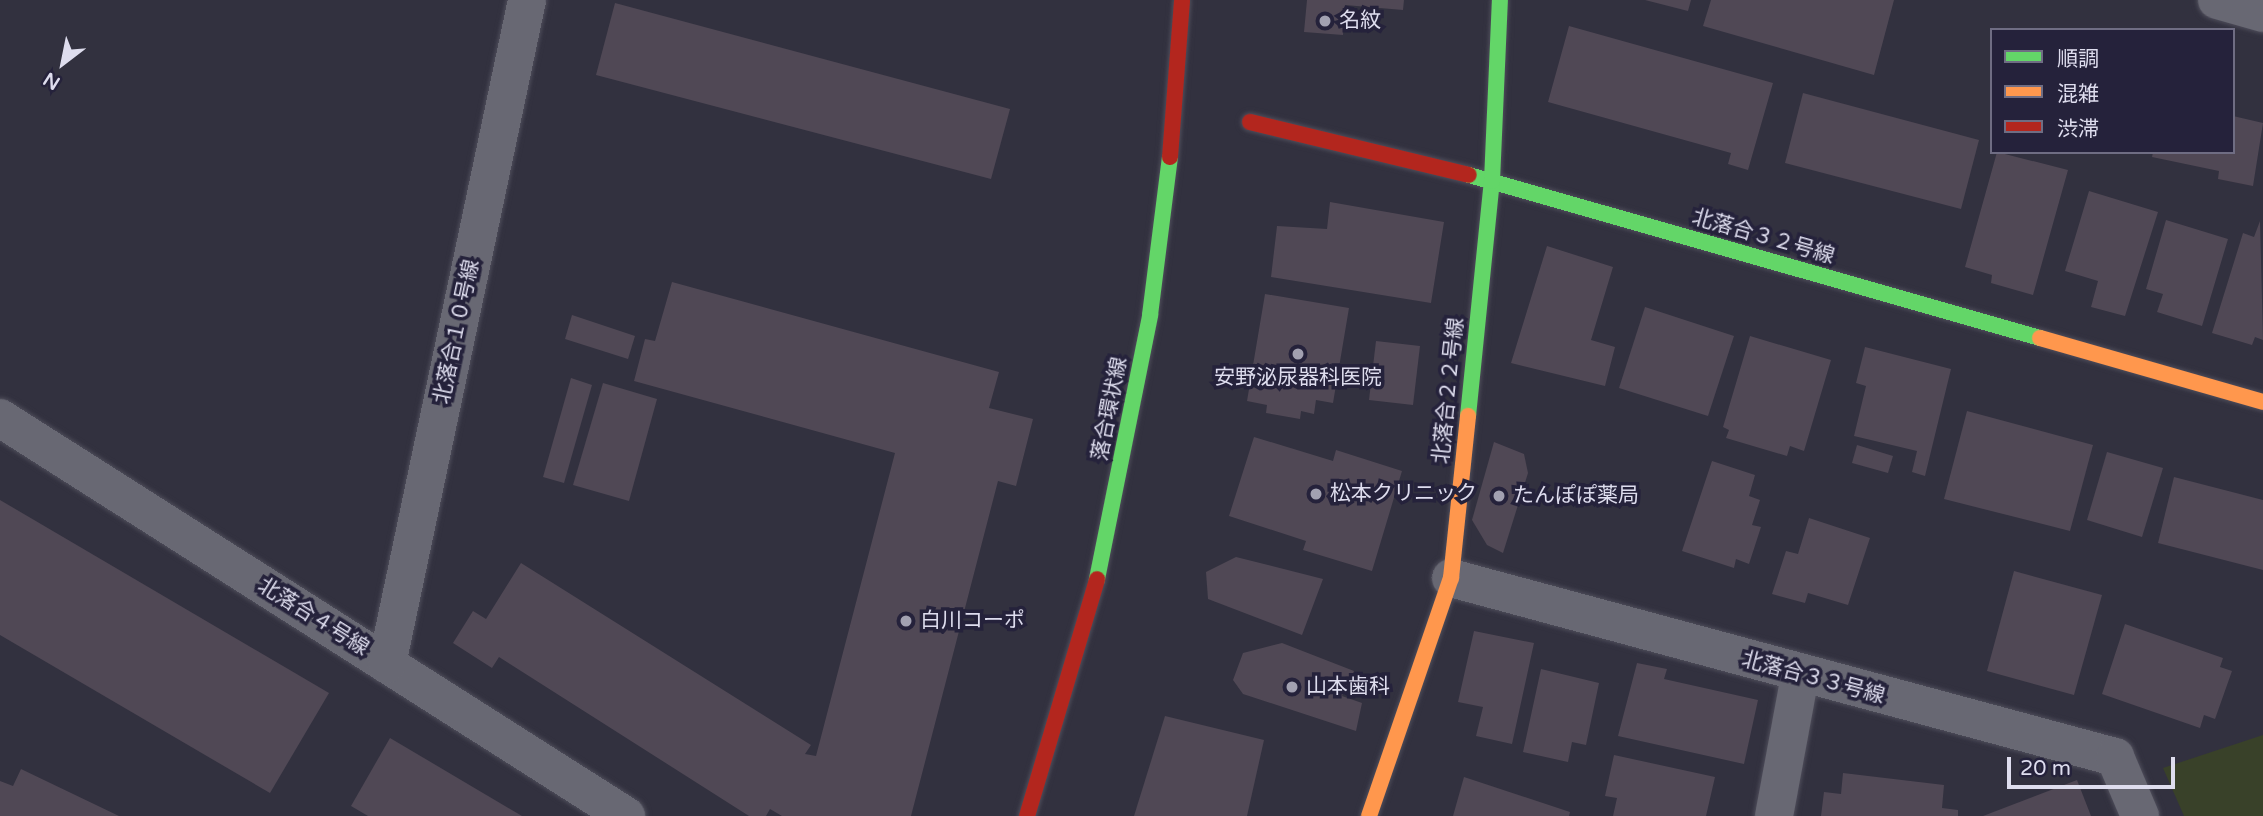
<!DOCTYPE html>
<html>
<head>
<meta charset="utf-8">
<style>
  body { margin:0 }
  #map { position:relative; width:2263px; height:816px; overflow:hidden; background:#32313f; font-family:"Varela Round","Noto Sans JP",sans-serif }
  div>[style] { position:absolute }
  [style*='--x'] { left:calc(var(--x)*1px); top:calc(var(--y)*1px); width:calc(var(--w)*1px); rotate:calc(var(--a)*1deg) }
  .green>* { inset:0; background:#394129 }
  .building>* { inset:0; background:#504855 }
  .roads { filter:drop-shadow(0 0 2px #4e4d5a) drop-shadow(0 0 2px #4e4d5a) }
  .street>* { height:38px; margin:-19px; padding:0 19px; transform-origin:19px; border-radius:19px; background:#686873 }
  .fast>* { height:16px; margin:-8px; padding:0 8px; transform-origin:8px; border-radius:8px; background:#63d668 }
  .slow>* { height:16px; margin:-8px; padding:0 8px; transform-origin:8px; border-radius:8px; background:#ff974d }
  .jam>* { height:16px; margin:-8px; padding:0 8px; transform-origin:8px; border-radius:8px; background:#b3261e }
  .dots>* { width:19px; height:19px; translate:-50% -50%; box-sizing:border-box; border:4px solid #25223b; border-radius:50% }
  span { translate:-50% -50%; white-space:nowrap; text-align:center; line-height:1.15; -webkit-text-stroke:7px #25223b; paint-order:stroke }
  .poi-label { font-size:21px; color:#deddee }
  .left { translate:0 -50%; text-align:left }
  .street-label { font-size:21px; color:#deddee }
  .legend { position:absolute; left:1990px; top:28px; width:245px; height:126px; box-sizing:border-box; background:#25223b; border:2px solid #6f6d83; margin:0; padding:9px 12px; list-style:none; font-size:21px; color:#deddee }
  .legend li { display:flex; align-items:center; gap:14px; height:35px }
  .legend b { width:35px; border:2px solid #6f6d83 }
  .north { position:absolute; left:28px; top:28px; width:70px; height:70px; -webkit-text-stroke:5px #25223b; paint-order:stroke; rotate:212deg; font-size:19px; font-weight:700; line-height:28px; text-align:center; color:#deddee }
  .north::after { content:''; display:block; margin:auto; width:24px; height:32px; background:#deddee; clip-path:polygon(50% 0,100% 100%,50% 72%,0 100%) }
  .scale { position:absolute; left:2007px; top:757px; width:168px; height:32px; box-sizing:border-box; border:4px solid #deddee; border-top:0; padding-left:9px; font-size:21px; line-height:24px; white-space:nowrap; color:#deddee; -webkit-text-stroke:5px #25223b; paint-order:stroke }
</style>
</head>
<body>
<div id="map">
  <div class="green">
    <div style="clip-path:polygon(2263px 735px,2263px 816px,2184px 816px,2163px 768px)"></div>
  </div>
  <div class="building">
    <div style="clip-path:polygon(1307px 0,1404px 0,1403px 10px,1345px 5px,1343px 35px,1304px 32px)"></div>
    <div style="clip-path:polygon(1645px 0,1691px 0,1688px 11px)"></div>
    <div style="clip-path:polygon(1711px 0,1894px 0,1874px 75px,1703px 26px)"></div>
    <div style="clip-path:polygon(615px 3px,1010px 109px,991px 179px,596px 75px)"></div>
    <div style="clip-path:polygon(1569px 26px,1773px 83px,1748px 170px,1728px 164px,1731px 153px,1548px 102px)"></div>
    <div style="clip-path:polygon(1803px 93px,1979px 140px,1961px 209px,1785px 163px)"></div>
    <div style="clip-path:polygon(2233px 116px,2263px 123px,2253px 186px,2218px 179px,2219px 171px,2152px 157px,2153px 152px,2233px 152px)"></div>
    <div style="clip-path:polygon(1997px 152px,2068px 170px,2033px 295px,1991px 283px,1992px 275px,1965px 267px)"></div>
    <div style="clip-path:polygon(2089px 191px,2158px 212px,2125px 316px,2091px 307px,2098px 281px,2065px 271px)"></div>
    <div style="clip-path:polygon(1330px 202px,1444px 222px,1431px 303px,1271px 277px,1277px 226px,1327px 229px)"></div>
    <div style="clip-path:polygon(2166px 220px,2228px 239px,2202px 326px,2157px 312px,2163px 294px,2146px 289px)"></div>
    <div style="clip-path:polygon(2260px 221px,2263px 340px,2255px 337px,2252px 345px,2212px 333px,2243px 233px,2254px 237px)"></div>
    <div style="clip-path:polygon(1547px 246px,1613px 267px,1591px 340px,1615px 347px,1605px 386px,1511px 363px)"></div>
    <div style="clip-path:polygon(672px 282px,999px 372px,989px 408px,1033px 419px,1016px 486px,998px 481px,911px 816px,782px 816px,770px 809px,766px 816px,749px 816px,499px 657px,492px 668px,453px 643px,473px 611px,486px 619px,521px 563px,811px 745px,805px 754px,816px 756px,895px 453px,634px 381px,645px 339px,655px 341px)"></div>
    <div style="clip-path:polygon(1265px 294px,1349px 308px,1333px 403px,1316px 400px,1314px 414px,1301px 411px,1300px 419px,1266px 413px,1267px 405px,1247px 401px)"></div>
    <div style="clip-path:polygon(1645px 307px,1734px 336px,1708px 416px,1619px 388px)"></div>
    <div style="clip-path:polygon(572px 315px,635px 336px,628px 359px,565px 339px)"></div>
    <div style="clip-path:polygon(1750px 336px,1831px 360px,1804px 451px,1790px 446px,1787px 456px,1726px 438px,1729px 430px,1723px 427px)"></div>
    <div style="clip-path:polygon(1376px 341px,1420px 346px,1413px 405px,1369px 400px)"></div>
    <div style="clip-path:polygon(1865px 347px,1951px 369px,1925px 476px,1912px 472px,1917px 451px,1854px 436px,1866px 386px,1856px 383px)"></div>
    <div style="clip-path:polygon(571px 378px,592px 385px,564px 483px,543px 477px)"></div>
    <div style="clip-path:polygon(603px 383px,657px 399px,629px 501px,573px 485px)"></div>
    <div style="clip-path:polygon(1967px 411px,2093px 445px,2070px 531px,1944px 499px)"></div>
    <div style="clip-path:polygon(1254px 437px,1333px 461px,1336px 450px,1402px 471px,1372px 571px,1303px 550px,1306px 541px,1229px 516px)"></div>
    <div style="clip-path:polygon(1494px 442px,1524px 454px,1528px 473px,1503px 553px,1487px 545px,1472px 520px)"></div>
    <div style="clip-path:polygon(1857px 445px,1893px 456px,1888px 473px,1852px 463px)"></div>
    <div style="clip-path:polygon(2107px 452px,2163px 468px,2142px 537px,2087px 520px)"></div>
    <div style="clip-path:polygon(1712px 461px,1755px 475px,1749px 496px,1760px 500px,1752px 525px,1761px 527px,1749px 564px,1736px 559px,1734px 568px,1682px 551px)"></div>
    <div style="clip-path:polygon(2174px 477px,2263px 500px,2263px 570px,2158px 543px)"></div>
    <div style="clip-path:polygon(0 500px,329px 693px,270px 793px,0 635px)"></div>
    <div style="clip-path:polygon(1809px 518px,1870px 538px,1848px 605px,1808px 593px,1805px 603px,1772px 594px,1786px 551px,1798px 554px)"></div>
    <div style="clip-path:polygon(1236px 557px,1323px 579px,1302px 635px,1208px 599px,1206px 572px)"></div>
    <div style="clip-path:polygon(2014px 571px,2102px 595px,2074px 695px,1987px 671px)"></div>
    <div style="clip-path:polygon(2125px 624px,2223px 658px,2220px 667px,2232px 671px,2215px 719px,2204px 715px,2200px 728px,2102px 694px)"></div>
    <div style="clip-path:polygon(1474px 631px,1534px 643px,1512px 744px,1476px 736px,1483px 707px,1458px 702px)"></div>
    <div style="clip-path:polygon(1282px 643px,1354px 671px,1342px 696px,1362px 703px,1356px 731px,1243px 694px,1233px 680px,1243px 653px)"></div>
    <div style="clip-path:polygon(1637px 663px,1667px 669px,1664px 679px,1758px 700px,1744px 764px,1618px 736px)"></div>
    <div style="clip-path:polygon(1541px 669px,1599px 683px,1586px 745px,1572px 742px,1568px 762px,1523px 752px)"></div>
    <div style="clip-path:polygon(1165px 716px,1264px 740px,1247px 816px,1134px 816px)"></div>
    <div style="clip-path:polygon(390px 738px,522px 816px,368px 816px,351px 806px)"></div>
    <div style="clip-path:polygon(1614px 755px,1715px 777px,1706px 816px,1613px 816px,1617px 798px,1605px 796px)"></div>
    <div style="clip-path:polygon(21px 769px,119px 816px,0 816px,0 781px,13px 786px)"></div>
    <div style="clip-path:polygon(1843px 773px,1944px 785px,1942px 808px,1958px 810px,1958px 816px,1821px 816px,1824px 792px,1841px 794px)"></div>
    <div style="clip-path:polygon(1464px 777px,1570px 812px,1569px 816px,1453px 816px)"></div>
    <div style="clip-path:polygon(2077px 780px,2091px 816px,1983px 816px)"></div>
  </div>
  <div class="roads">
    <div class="street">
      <div style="--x:2217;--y:0;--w:48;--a:15.8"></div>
      <div style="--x:0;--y:418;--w:742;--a:32.45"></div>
      <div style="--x:1451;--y:578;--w:688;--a:15.09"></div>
      <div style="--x:2115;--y:757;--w:64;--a:67"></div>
      <div style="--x:387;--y:664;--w:679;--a:-78.09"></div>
      <div style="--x:1774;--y:816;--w:142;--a:-79.5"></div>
    </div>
    <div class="fast">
      <div style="--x:1469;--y:175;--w:594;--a:15.93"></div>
      <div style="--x:1468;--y:416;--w:236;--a:-84.2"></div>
      <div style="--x:1492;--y:181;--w:181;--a:-87.5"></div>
      <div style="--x:1097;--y:579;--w:269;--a:-78.6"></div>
      <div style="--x:1150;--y:315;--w:159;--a:-82.8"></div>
    </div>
    <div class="slow">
      <div style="--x:2040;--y:338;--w:232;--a:16"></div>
      <div style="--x:1369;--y:816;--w:252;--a:-71"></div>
      <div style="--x:1451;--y:578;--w:163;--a:-84"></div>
    </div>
    <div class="jam">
      <div style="--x:1250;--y:122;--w:225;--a:13.6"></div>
      <div style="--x:1170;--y:157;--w:157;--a:-85.6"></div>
      <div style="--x:1027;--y:816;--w:247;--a:-73.5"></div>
    </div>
  </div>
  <div class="dots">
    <div style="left:1325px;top:21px;background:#a2a1b1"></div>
    <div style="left:1298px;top:354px;background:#a2a1b1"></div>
    <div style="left:1316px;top:494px;background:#a2a1b1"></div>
    <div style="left:1499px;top:496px;background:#a2a1b1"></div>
    <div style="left:906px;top:621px;background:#a2a1b1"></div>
    <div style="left:1292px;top:687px;background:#a2a1b1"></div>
  </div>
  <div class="poi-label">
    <span class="left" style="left:1339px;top:21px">名紋</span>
    <span style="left:1298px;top:378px">安野泌尿器科医院</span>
    <span class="left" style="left:1330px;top:494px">松本クリニック</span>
    <span class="left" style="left:1513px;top:496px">たんぽぽ薬局</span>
    <span class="left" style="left:920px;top:621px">白川コーポ</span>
    <span class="left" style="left:1306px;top:687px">山本歯科</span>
  </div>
  <div class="street-label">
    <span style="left:1763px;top:237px;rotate:16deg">北落合３２号線</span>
    <span style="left:457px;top:332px;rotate:-78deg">北落合１０号線</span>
    <span style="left:1449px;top:391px;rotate:-84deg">北落合２２号線</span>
    <span style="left:1110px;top:409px;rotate:-79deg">落合環状線</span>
    <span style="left:313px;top:617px;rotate:32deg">北落合４号線</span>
    <span style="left:1813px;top:678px;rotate:15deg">北落合３３号線</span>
  </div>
  <ul class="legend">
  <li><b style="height:9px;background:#63d668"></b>順調</li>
  <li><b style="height:9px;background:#ff974d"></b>混雑</li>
  <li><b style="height:9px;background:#b3261e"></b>渋滞</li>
  </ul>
  <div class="north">N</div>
  <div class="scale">20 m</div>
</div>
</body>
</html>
